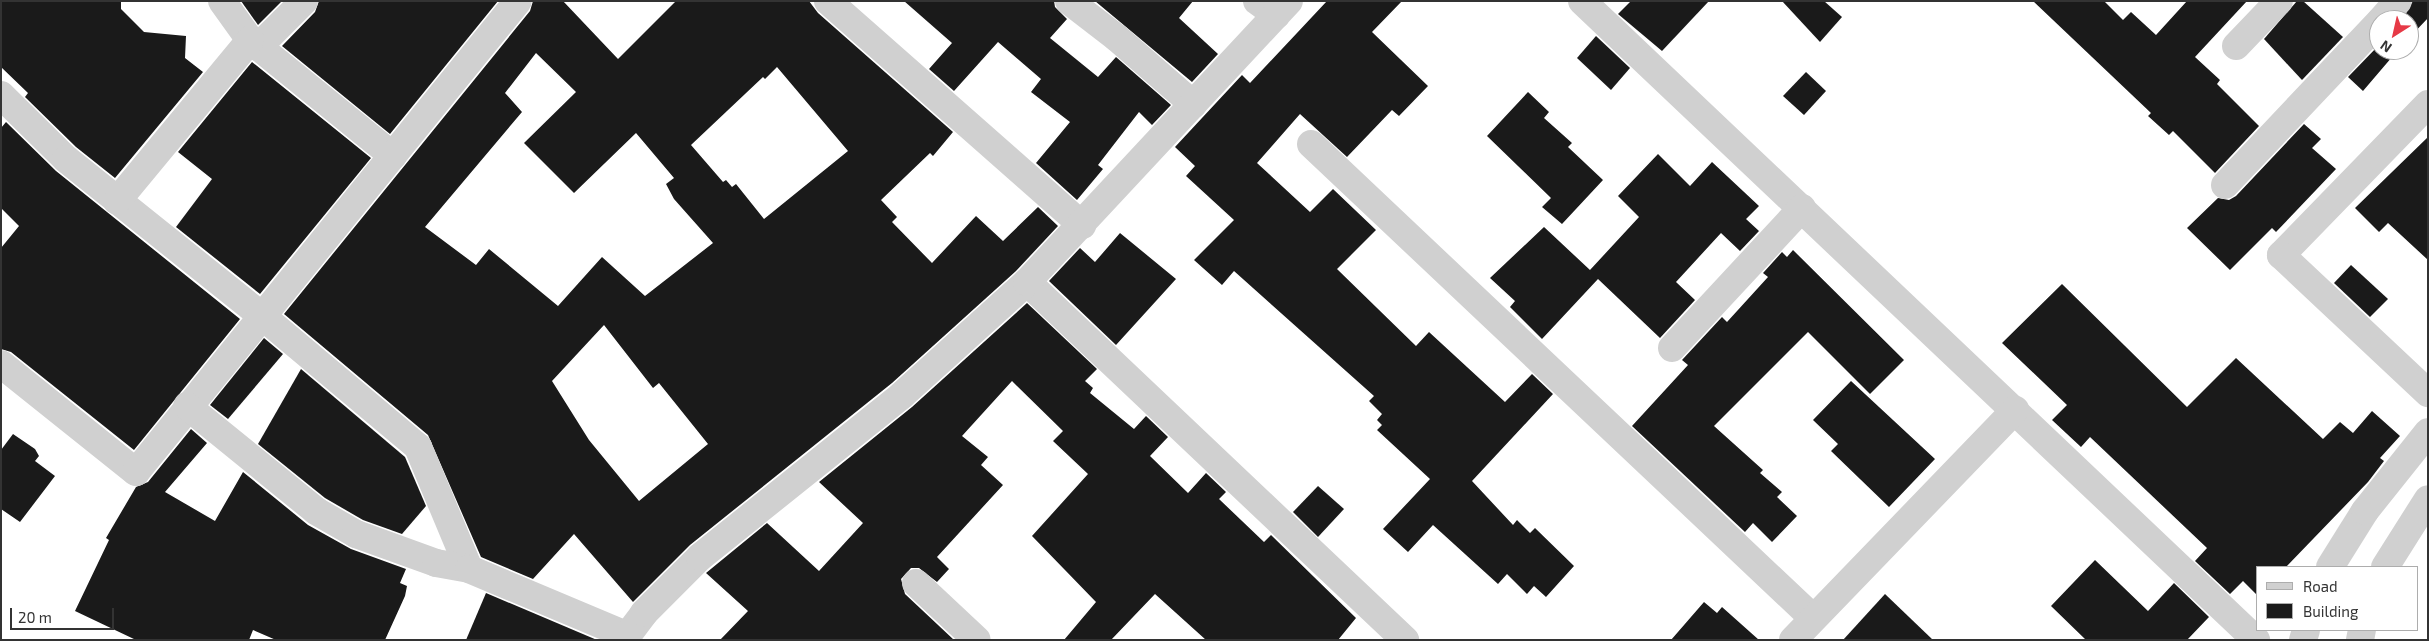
<!DOCTYPE html>
<html>
<head>
<meta charset="utf-8">
<style>
  body { margin:0 }
  #map { position:relative; width:2429px; height:641px; overflow:hidden; background:#fff; font-family:"Exo 2",sans-serif }
  div>[style] { position:absolute }
  [style*='--x'] { left:calc(var(--x)*1px); top:calc(var(--y)*1px); width:calc(var(--w)*1px); rotate:calc(var(--a)*1deg) }
  .building>* { inset:0; background:#1a1a1a }
  .minor>* { height:28px; margin:-14px; padding:0 14px; transform-origin:14px; border-radius:14px; background:#d0d0d0 }
  span { translate:-50% -50%; white-space:nowrap; text-align:center; line-height:1.15; -webkit-text-stroke:5px #fff; paint-order:stroke }
  .frame { position:absolute; inset:0; border:2px solid #333; pointer-events:none }
  .legend { position:absolute; left:2256px; top:566px; width:162px; height:65px; box-sizing:border-box; background:#fff; border:1px solid #adadad; margin:0; padding:6px 9px; list-style:none; font-size:15px; color:#333 }
  .legend li { display:flex; align-items:center; gap:10px; height:25px }
  .legend b { width:25px; border:1px solid #adadad }
  .north { position:absolute; left:2369px; top:10px; width:50px; height:50px; box-sizing:border-box; background:#fff; border:1px solid #adadad; border-radius:50%; rotate:215deg; font-size:14px; font-weight:700; line-height:20px; text-align:center; color:#333 }
  .north::after { content:''; display:block; margin:auto; width:18px; height:22px; background:#e63946; clip-path:polygon(50% 0,100% 100%,50% 72%,0 100%) }
  .scale { position:absolute; left:10px; top:608px; width:104px; height:22px; box-sizing:border-box; border:2px solid #333; border-top:0; padding-left:6px; font-size:15px; line-height:18px; white-space:nowrap; color:#333; -webkit-text-stroke:4px #fff; paint-order:stroke }
</style>
</head>
<body>
<div id="map">
  <div class="building">
    <div style="clip-path:polygon(1px 1px,121px 1px,121px 9px,144px 32px,186px 36px,185px 58px,203px 72px,115px 178px,76px 147px,25px 97px,28px 93px,1px 67px)"></div>
    <div style="clip-path:polygon(241px 1px,282px 1px,258px 25px)"></div>
    <div style="clip-path:polygon(319px 1px,498px 1px,390px 134px,282px 46px,315px 12px)"></div>
    <div style="clip-path:polygon(evenodd,533px 1px,563px 1px,618px 59px,676px 1px,809px 1px,818px 13px,953px 132px,933px 156px,930px 153px,881px 200px,897px 217px,892px 222px,932px 263px,976px 216px,1003px 241px,1038px 207px,1058px 226px,1016px 271px,892px 383px,690px 545px,633px 602px,574px 534px,533px 579px,481px 557px,428px 435px,284px 314px,530px 11px,533px 1px,536px 53px,576px 92px,524px 143px,574px 193px,636px 133px,674px 178px,666px 184px,674px 199px,713px 243px,645px 296px,602px 257px,558px 306px,489px 249px,476px 265px,425px 227px,522px 112px,505px 93px,536px 53px,533px 1px,777px 67px,848px 151px,764px 219px,736px 184px,732px 187px,726px 180px,723px 182px,691px 145px,763px 77px,765px 79px,777px 67px,533px 1px,604px 325px,653px 388px,659px 383px,708px 444px,639px 501px,589px 440px,552px 381px,604px 325px)"></div>
    <div style="clip-path:polygon(904px 1px,1054px 1px,1055px 7px,1067px 19px,1050px 38px,1098px 77px,1116px 57px,1171px 105px,1152px 125px,1139px 112px,1098px 165px,1103px 169px,1077px 200px,1036px 163px,1070px 122px,1031px 92px,1041px 79px,998px 42px,954px 91px,929px 69px,952px 43px)"></div>
    <div style="clip-path:polygon(1095px 1px,1193px 1px,1179px 18px,1218px 54px,1192px 82px)"></div>
    <div style="clip-path:polygon(1327px 1px,1402px 1px,1372px 32px,1428px 86px,1399px 116px,1392px 110px,1347px 157px,1300px 114px,1257px 163px,1310px 212px,1333px 189px,1376px 230px,1337px 269px,1416px 346px,1429px 332px,1505px 402px,1532px 374px,1553px 394px,1472px 481px,1513px 525px,1517px 520px,1530px 533px,1535px 528px,1574px 566px,1546px 597px,1534px 586px,1527px 594px,1507px 574px,1498px 584px,1433px 525px,1408px 552px,1383px 529px,1430px 479px,1377px 430px,1382px 425px,1377px 420px,1382px 414px,1369px 401px,1374px 396px,1234px 271px,1222px 285px,1194px 260px,1234px 220px,1186px 176px,1195px 166px,1175px 147px,1242px 75px,1250px 83px)"></div>
    <div style="clip-path:polygon(1631px 1px,1709px 1px,1662px 51px,1618px 14px)"></div>
    <div style="clip-path:polygon(1782px 1px,1824px 1px,1842px 17px,1820px 42px)"></div>
    <div style="clip-path:polygon(2033px 1px,2104px 1px,2123px 20px,2131px 12px,2156px 35px,2187px 1px,2247px 1px,2195px 57px,2220px 80px,2217px 84px,2259px 126px,2215px 173px,2173px 131px,2169px 135px,2148px 116px,2151px 113px)"></div>
    <div style="clip-path:polygon(2297px 1px,2303px 1px,2343px 37px,2302px 80px,2264px 39px)"></div>
    <div style="clip-path:polygon(2413px 1px,2428px 1px,2428px 18px,2409px 38px,2409px 20px,2402px 20px)"></div>
    <div style="clip-path:polygon(1596px 36px,1630px 68px,1611px 90px,1577px 58px)"></div>
    <div style="clip-path:polygon(2379px 45px,2379px 50px,2398px 50px,2363px 91px,2348px 77px)"></div>
    <div style="clip-path:polygon(252px 62px,371px 158px,260px 294px,176px 227px,212px 179px,178px 152px)"></div>
    <div style="clip-path:polygon(1806px 72px,1826px 91px,1804px 115px,1783px 96px)"></div>
    <div style="clip-path:polygon(1528px 92px,1549px 112px,1544px 118px,1572px 143px,1568px 147px,1603px 180px,1562px 224px,1542px 207px,1551px 198px,1487px 136px)"></div>
    <div style="clip-path:polygon(6px 122px,56px 171px,240px 319px,134px 450px,11px 352px,1px 349px,1px 248px,19px 226px,1px 208px,1px 128px)"></div>
    <div style="clip-path:polygon(2304px 124px,2321px 139px,2312px 148px,2336px 169px,2276px 232px,2272px 228px,2230px 270px,2187px 228px,2218px 198px,2229px 200px,2236px 196px)"></div>
    <div style="clip-path:polygon(2428px 137px,2428px 260px,2388px 223px,2379px 232px,2355px 208px)"></div>
    <div style="clip-path:polygon(1658px 154px,1690px 186px,1712px 162px,1759px 206px,1746px 219px,1759px 231px,1740px 251px,1721px 233px,1676px 282px,1695px 300px,1660px 338px,1598px 279px,1542px 339px,1510px 307px,1515px 301px,1490px 278px,1544px 227px,1590px 270px,1639px 217px,1618px 196px)"></div>
    <div style="clip-path:polygon(1120px 233px,1176px 279px,1116px 345px,1049px 281px,1080px 248px,1095px 262px)"></div>
    <div style="clip-path:polygon(1793px 250px,1904px 360px,1870px 394px,1808px 332px,1714px 426px,1763px 470px,1760px 473px,1782px 492px,1777px 497px,1797px 516px,1772px 542px,1753px 523px,1745px 532px,1632px 426px,1688px 365px,1682px 360px,1722px 317px,1727px 322px,1768px 277px,1763px 273px,1782px 252px,1787px 257px)"></div>
    <div style="clip-path:polygon(2351px 265px,2388px 299px,2370px 317px,2334px 283px)"></div>
    <div style="clip-path:polygon(2062px 284px,2187px 407px,2236px 358px,2323px 439px,2340px 422px,2353px 433px,2372px 411px,2400px 436px,2380px 458px,2384px 461px,2368px 482px,2286px 567px,2258px 567px,2258px 596px,2243px 581px,2230px 594px,2195px 561px,2207px 548px,2090px 437px,2081px 447px,2052px 420px,2067px 405px,2002px 343px)"></div>
    <div style="clip-path:polygon(1027px 303px,1097px 369px,1085px 381px,1093px 388px,1090px 393px,1134px 429px,1146px 416px,1168px 437px,1150px 456px,1188px 493px,1206px 473px,1226px 492px,1219px 499px,1264px 542px,1271px 535px,1356px 618px,1338px 640px,1206px 640px,1155px 594px,1111px 640px,1064px 640px,1096px 602px,1032px 536px,1088px 474px,1053px 441px,1063px 431px,1012px 381px,962px 436px,988px 457px,981px 465px,1003px 485px,937px 557px,949px 569px,937px 582px,919px 568px,911px 568px,901px 579px,905px 594px,954px 640px,720px 640px,748px 611px,706px 573px,767px 523px,819px 571px,863px 523px,819px 482px,912px 407px)"></div>
    <div style="clip-path:polygon(264px 338px,283px 354px,228px 419px,210px 405px)"></div>
    <div style="clip-path:polygon(301px 369px,405px 457px,426px 506px,402px 534px,363px 520px,325px 498px,258px 444px)"></div>
    <div style="clip-path:polygon(1851px 381px,1935px 459px,1889px 507px,1831px 451px,1838px 444px,1813px 420px)"></div>
    <div style="clip-path:polygon(191px 429px,207px 443px,165px 492px,215px 521px,243px 472px,308px 525px,351px 549px,406px 569px,400px 583px,407px 586px,405px 596px,385px 640px,276px 640px,253px 630px,249px 640px,136px 640px,75px 611px,109px 540px,106px 538px,136px 487px,148px 482px)"></div>
    <div style="clip-path:polygon(13px 434px,35px 449px,39px 456px,35px 461px,55px 476px,20px 522px,1px 509px,1px 450px)"></div>
    <div style="clip-path:polygon(1318px 486px,1344px 509px,1318px 537px,1293px 512px)"></div>
    <div style="clip-path:polygon(2095px 560px,2148px 611px,2174px 583px,2209px 617px,2187px 640px,2086px 640px,2051px 606px)"></div>
    <div style="clip-path:polygon(486px 593px,597px 640px,466px 640px)"></div>
    <div style="clip-path:polygon(1885px 594px,1933px 640px,1843px 640px)"></div>
    <div style="clip-path:polygon(1704px 602px,1717px 613px,1722px 607px,1759px 640px,1671px 640px)"></div>
  </div>
  <div class="minor">
    <div style="--x:222;--y:1;--w:48;--a:54.3"></div>
    <div style="--x:250;--y:40;--w:184;--a:39"></div>
    <div style="--x:828;--y:1;--w:339;--a:41.4"></div>
    <div style="--x:1069;--y:1;--w:61;--a:37.6"></div>
    <div style="--x:1117;--y:38;--w:101;--a:41"></div>
    <div style="--x:1257;--y:1;--w:24;--a:36"></div>
    <div style="--x:1582;--y:1;--w:929;--a:43.47"></div>
    <div style="--x:2381;--y:20;--w:25;--a:-48"></div>
    <div style="--x:2236;--y:46;--w:62;--a:-46.3"></div>
    <div style="--x:258;--y:47;--w:65;--a:-45"></div>
    <div style="--x:1;--y:95;--w:91;--a:44.6"></div>
    <div style="--x:66;--y:159;--w:251;--a:38.7"></div>
    <div style="--x:262;--y:316;--w:204;--a:40"></div>
    <div style="--x:418;--y:447;--w:132;--a:67.3"></div>
    <div style="--x:2428;--y:104;--w:211;--a:134.2"></div>
    <div style="--x:2281;--y:255;--w:202;--a:43.2"></div>
    <div style="--x:1311;--y:144;--w:690;--a:43.36"></div>
    <div style="--x:2225;--y:185;--w:224;--a:-46.6"></div>
    <div style="--x:117;--y:201;--w:209;--a:-50.4"></div>
    <div style="--x:1027;--y:282;--w:521;--a:43.44"></div>
    <div style="--x:1672;--y:348;--w:191;--a:-47.1"></div>
    <div style="--x:1;--y:364;--w:173;--a:38.7"></div>
    <div style="--x:136;--y:472;--w:606;--a:-50.96"></div>
    <div style="--x:187;--y:406;--w:166;--a:39.1"></div>
    <div style="--x:316;--y:511;--w:46;--a:29.9"></div>
    <div style="--x:356;--y:534;--w:85;--a:19.9"></div>
    <div style="--x:436;--y:563;--w:34;--a:10"></div>
    <div style="--x:469;--y:569;--w:170;--a:22.8"></div>
    <div style="--x:2330;--y:567;--w:66;--a:-58"></div>
    <div style="--x:2365;--y:511;--w:101;--a:-51.4"></div>
    <div style="--x:2385;--y:567;--w:80;--a:-57.7"></div>
    <div style="--x:916;--y:583;--w:83;--a:43.1"></div>
    <div style="--x:624;--y:640;--w:34;--a:-53"></div>
    <div style="--x:644;--y:613;--w:79;--a:-45"></div>
    <div style="--x:700;--y:557;--w:259;--a:-38.7"></div>
    <div style="--x:902;--y:395;--w:169;--a:-42.1"></div>
    <div style="--x:1027;--y:282;--w:384;--a:-47"></div>
    <div style="--x:1793;--y:640;--w:320;--a:-46"></div>
    <div style="--x:2303;--y:640;--w:10;--a:-73"></div>
    <div style="--x:2360;--y:640;--w:10;--a:-79"></div>
  </div>
  <div class="frame"></div>
  <ul class="legend">
  <li><b style="height:6px;background:#d0d0d0"></b>Road</li>
  <li><b style="height:14px;background:#1a1a1a"></b>Building</li>
  </ul>
  <div class="north">N</div>
  <div class="scale">20 m</div>
</div>
</body>
</html>
